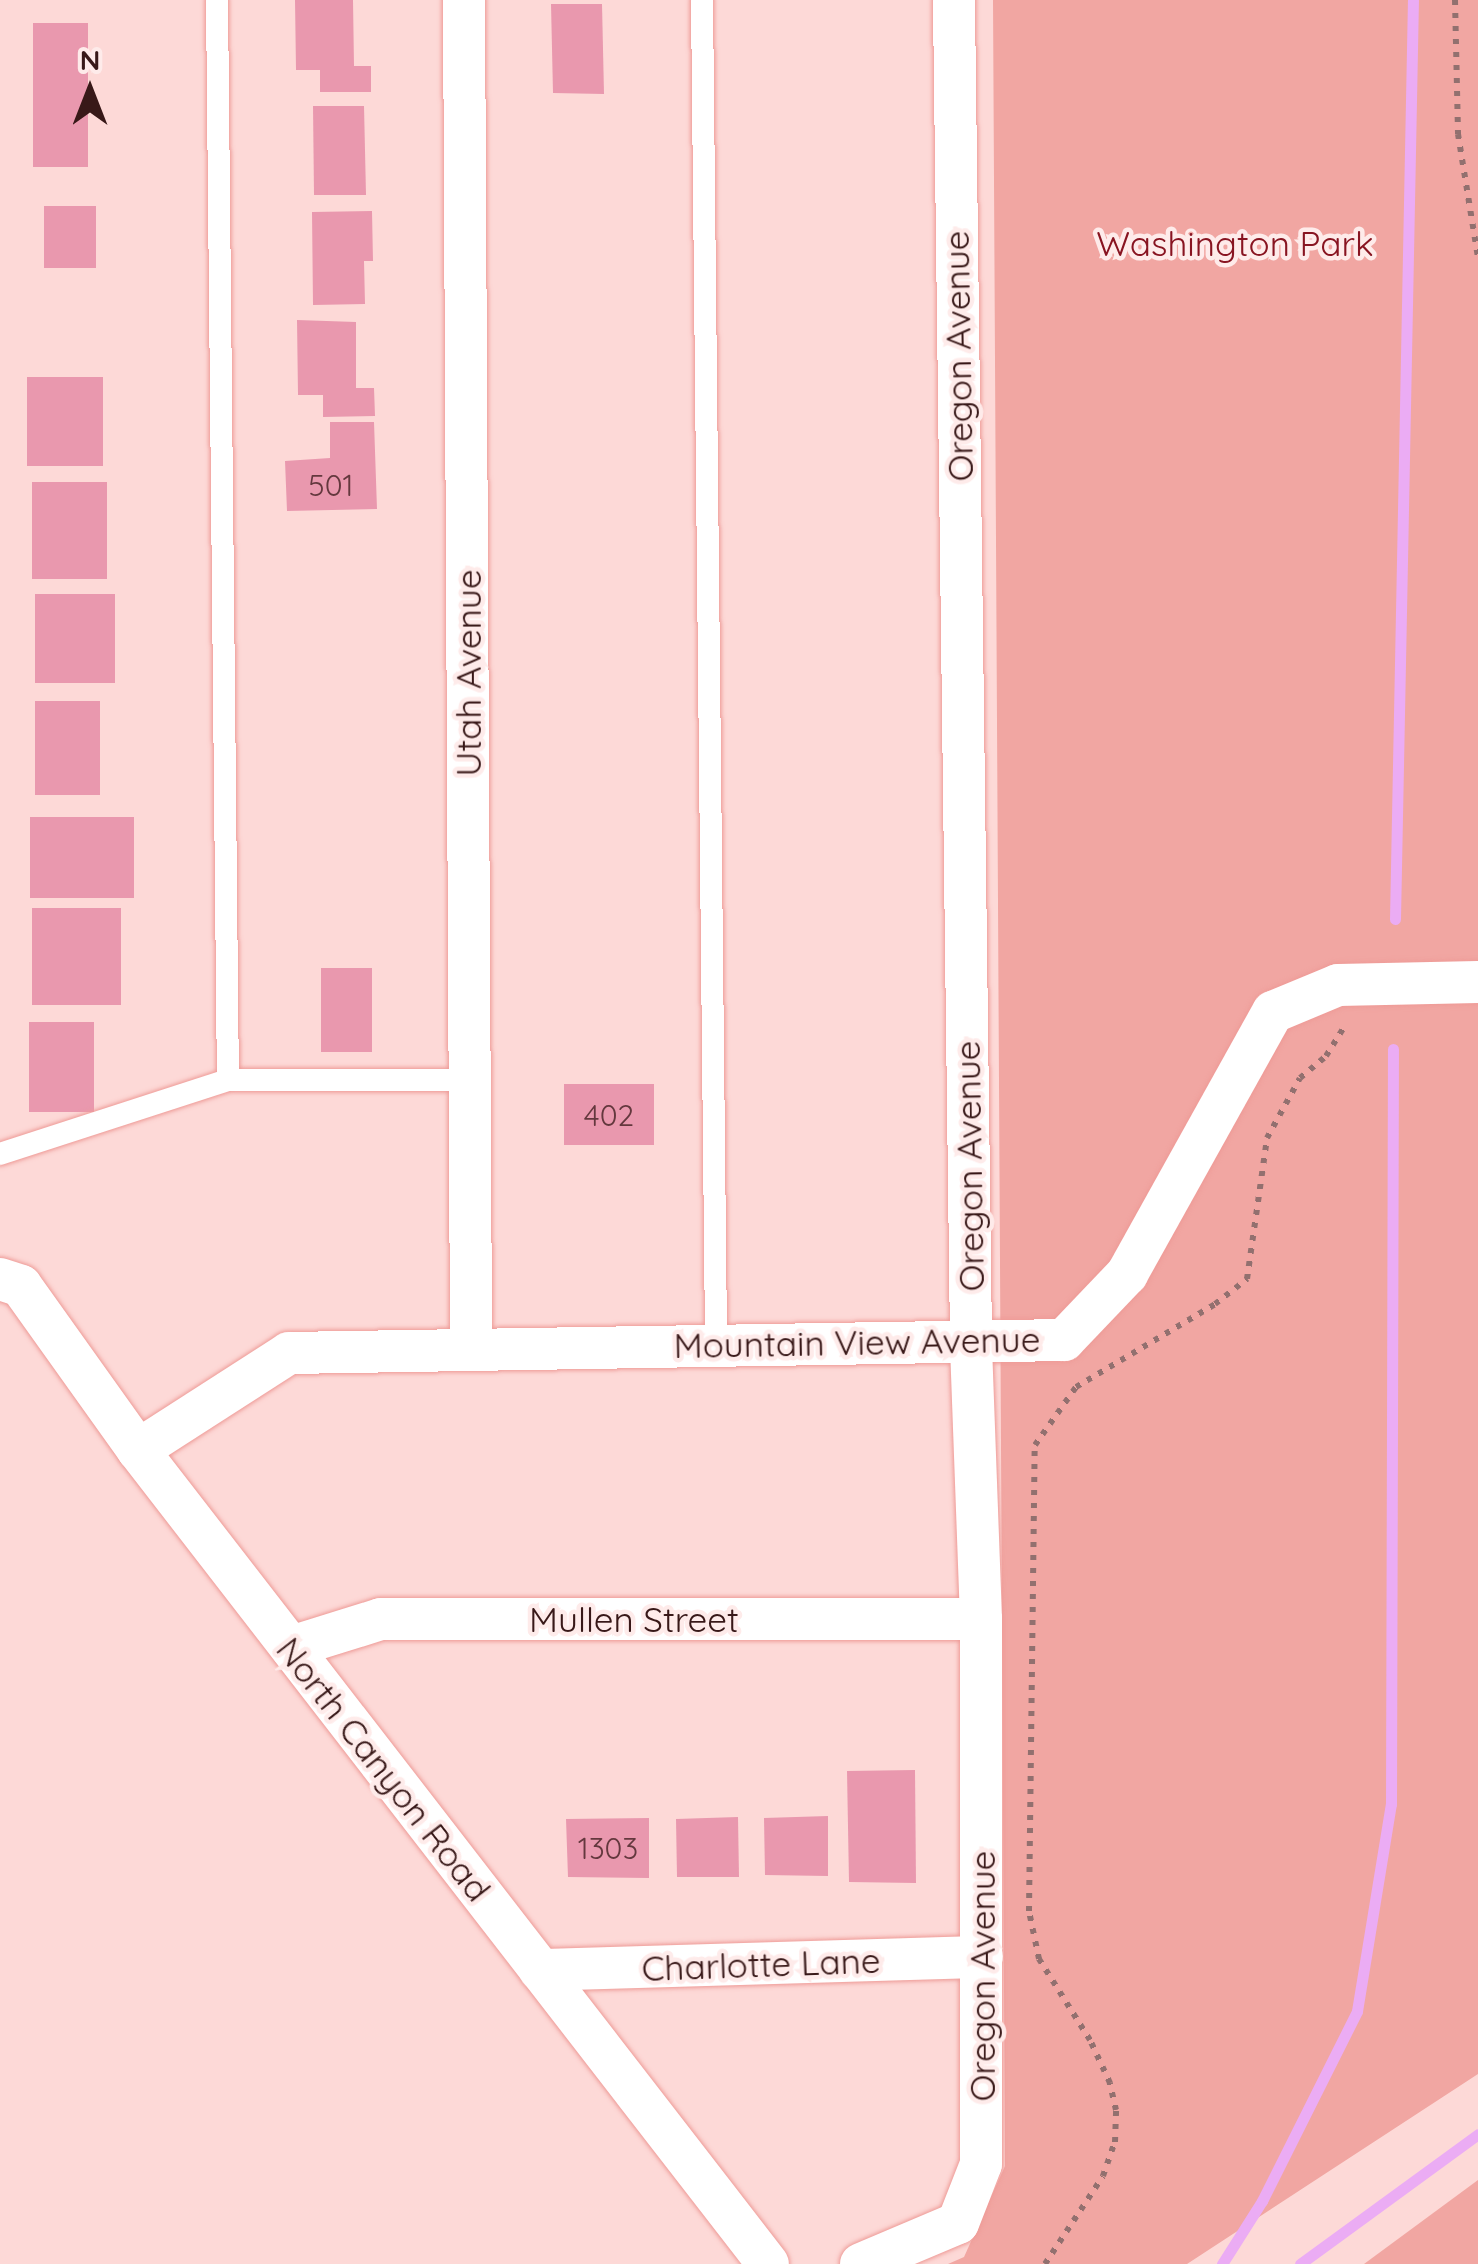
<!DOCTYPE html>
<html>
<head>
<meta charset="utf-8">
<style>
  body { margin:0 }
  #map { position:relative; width:1478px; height:2264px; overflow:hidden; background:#fdd9d7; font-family:Quicksand,sans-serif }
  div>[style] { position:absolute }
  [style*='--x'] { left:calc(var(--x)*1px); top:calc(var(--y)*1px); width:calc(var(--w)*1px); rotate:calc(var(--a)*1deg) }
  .green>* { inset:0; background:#f1a6a2 }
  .stream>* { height:11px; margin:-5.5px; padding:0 5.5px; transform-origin:5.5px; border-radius:5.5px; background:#ebacf4 }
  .building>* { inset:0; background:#e998ae }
  .path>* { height:6px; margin-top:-3px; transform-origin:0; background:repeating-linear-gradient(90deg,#92706f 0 5px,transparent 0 13px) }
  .roads { filter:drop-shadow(0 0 2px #ee9b97) drop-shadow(0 0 2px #ee9b97) }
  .service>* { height:22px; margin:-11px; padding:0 11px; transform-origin:11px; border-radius:11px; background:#fff }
  .minor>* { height:42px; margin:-21px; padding:0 21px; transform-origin:21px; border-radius:21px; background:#fff }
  span { translate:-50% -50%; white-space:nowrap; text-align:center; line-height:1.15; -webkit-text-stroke:9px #feebea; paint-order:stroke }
  .number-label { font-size:30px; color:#64383e }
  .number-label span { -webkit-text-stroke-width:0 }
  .park-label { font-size:35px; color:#881421 }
  .street-label { font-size:35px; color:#381818 }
  .north { position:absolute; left:40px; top:40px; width:100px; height:100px; -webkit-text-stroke:8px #feebea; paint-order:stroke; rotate:0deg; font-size:28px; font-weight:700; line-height:40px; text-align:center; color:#381818 }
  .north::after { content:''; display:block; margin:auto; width:35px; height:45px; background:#381818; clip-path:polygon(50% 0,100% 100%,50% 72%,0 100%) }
</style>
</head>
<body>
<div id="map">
  <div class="green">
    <div style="clip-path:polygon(993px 0,1478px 0,1478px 2074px,1187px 2264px,948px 2264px,964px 2257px,1005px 2166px)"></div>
    <div style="clip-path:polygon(1478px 2180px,1478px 2264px,1364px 2264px)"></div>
  </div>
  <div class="stream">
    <div style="--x:1395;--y:919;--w:919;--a:-88.88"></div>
    <div style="--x:1222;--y:2264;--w:75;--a:-57.6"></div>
    <div style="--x:1262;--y:2201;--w:212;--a:-63.4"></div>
    <div style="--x:1357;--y:2011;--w:210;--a:-80.7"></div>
    <div style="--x:1391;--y:1804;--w:755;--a:-89.85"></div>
    <div style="--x:1300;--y:2264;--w:220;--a:-36.1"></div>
  </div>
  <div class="building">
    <div style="clip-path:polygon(295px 0,353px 0,354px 66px,371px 66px,371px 92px,320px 92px,320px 70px,296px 70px)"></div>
    <div style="clip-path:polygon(551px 4px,602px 4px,604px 94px,553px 93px)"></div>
    <div style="clip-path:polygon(33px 23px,88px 23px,88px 167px,33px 167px)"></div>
    <div style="clip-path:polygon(313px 106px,364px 106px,366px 195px,314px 195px)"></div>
    <div style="clip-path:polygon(44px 206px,96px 206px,96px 268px,44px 268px)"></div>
    <div style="clip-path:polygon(372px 211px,373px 261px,364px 261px,365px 304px,313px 305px,312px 212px)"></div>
    <div style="clip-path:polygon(297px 320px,356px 322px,356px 388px,374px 388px,375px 416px,323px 417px,323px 395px,298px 395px)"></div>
    <div style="clip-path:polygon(27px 377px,103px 377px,103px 466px,27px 466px)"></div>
    <div style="clip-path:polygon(330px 422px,374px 422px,377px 509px,287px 511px,285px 461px,330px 458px)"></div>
    <div style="clip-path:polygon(32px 482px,107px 482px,107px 579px,32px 579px)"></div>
    <div style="clip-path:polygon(35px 594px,115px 594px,115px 683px,35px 683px)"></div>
    <div style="clip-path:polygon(35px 701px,100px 701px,100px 795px,35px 795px)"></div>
    <div style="clip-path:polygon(30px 817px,134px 817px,134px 898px,30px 898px)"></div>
    <div style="clip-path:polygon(32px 908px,121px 908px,121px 1005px,32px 1005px)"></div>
    <div style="clip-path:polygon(321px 968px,372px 968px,372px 1052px,321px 1052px)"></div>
    <div style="clip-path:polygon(29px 1022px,94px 1022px,94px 1112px,29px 1112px)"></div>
    <div style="clip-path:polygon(564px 1084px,654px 1084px,654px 1145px,564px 1145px)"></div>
    <div style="clip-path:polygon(915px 1770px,916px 1883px,849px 1882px,847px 1771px)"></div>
    <div style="clip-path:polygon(828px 1816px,828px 1876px,765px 1875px,764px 1818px)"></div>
    <div style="clip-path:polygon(738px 1817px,739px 1877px,677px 1877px,676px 1819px)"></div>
    <div style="clip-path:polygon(649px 1818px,649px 1878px,568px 1877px,566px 1819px)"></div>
  </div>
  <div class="path">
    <div style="--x:1455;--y:0;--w:134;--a:88.7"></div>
    <div style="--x:1458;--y:134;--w:125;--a:80.8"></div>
    <div style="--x:1045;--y:2264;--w:105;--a:-56.6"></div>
    <div style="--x:1103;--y:2176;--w:36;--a:-71"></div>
    <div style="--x:1115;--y:2142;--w:32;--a:-88"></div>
    <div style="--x:1116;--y:2110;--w:28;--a:-103"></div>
    <div style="--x:1110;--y:2083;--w:47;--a:-114.9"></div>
    <div style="--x:1090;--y:2040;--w:96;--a:-122.2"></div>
    <div style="--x:1039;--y:1959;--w:49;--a:-101.8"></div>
    <div style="--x:1029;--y:1911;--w:466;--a:-89.3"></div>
    <div style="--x:1035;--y:1445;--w:71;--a:-54.7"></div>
    <div style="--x:1076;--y:1387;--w:162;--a:-30.8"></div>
    <div style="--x:1215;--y:1304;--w:41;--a:-38"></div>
    <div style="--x:1247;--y:1279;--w:142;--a:-81.9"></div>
    <div style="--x:1267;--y:1138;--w:68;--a:-61.2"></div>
    <div style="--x:1300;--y:1078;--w:34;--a:-40"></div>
    <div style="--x:1326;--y:1056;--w:36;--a:-58"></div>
  </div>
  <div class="roads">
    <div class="service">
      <div style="--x:217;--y:0;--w:1080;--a:89.42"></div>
      <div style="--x:702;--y:0;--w:1344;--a:89.4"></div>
      <div style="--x:0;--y:1154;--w:240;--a:-18"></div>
      <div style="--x:228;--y:1080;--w:242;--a:0"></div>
    </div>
    <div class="minor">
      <div style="--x:464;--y:0;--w:1347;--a:89.7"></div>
      <div style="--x:0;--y:1279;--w:22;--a:18"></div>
      <div style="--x:21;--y:1286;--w:201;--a:54.5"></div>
      <div style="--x:138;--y:1450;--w:1029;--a:52.26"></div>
      <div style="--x:138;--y:1450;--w:179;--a:-32.7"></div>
      <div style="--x:289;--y:1353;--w:775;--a:-0.96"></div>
      <div style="--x:1064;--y:1340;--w:91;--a:-46.3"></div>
      <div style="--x:1127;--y:1274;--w:300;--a:-60.9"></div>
      <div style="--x:1273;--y:1012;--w:70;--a:-22.6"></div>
      <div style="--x:1338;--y:985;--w:140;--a:-1.2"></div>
      <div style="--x:291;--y:1647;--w:94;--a:-17.3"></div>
      <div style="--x:381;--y:1619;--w:600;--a:0"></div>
      <div style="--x:540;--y:1970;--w:442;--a:-1.7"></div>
      <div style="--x:861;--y:2264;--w:105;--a:-22.9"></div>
      <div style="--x:958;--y:2223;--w:63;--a:-68.7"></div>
      <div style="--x:981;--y:2164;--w:545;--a:-90"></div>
      <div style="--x:981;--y:1619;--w:279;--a:-92.1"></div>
      <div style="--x:971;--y:1340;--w:1340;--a:-90.73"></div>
    </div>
  </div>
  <div class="number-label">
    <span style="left:331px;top:485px">501</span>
    <span style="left:609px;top:1115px">402</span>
    <span style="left:608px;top:1848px">1303</span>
  </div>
  <div class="park-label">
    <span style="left:1235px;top:243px">Washington Park</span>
  </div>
  <div class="street-label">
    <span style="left:958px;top:356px;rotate:-91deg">Oregon Avenue</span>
    <span style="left:468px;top:673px;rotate:-90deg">Utah Avenue</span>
    <span style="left:969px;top:1166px;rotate:-91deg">Oregon Avenue</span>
    <span style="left:857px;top:1342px;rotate:-1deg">Mountain View Avenue</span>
    <span style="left:634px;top:1619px">Mullen Street</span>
    <span style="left:384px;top:1769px;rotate:52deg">North Canyon Road</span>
    <span style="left:761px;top:1964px;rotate:-2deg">Charlotte Lane</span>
    <span style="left:982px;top:1976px;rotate:-90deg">Oregon Avenue</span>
  </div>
  <div class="north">N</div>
</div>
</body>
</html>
